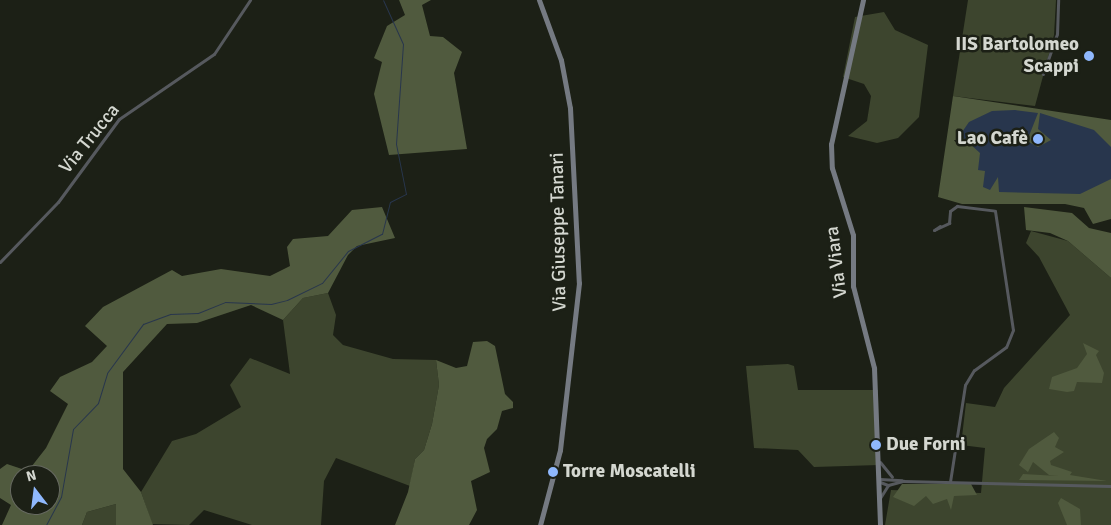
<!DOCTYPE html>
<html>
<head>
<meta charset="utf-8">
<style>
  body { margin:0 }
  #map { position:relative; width:1111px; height:525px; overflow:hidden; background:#1c2016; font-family:Signika,sans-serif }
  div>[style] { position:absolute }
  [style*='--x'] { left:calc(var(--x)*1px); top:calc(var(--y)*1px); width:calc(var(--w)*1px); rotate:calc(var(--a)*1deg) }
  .green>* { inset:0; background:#3d452e }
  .forest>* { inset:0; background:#505a3e }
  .water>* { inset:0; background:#28364d }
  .stream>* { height:1px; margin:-0.5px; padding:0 0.5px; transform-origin:0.5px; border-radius:0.5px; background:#28364d }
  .street>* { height:3px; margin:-1.5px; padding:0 1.5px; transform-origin:1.5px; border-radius:1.5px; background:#56595e }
  .secondary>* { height:5px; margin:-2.5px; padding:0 2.5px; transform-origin:2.5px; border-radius:2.5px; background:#757a82 }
  .dots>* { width:14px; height:14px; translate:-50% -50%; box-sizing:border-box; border:2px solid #1c2016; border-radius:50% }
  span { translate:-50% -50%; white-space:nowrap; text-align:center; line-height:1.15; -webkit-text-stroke:5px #1c2016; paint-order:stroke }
  .poi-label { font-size:19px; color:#d4d7d0; font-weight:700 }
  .right { translate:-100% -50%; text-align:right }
  .left { translate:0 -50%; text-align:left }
  .street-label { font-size:19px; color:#d4d7d0 }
  .north { position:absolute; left:10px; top:465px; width:50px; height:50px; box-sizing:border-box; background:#1c2016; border:1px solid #666960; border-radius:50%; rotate:345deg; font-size:14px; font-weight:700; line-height:20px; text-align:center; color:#d4d7d0 }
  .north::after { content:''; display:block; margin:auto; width:18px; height:22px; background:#8fb8fd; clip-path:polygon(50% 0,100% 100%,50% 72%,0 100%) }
</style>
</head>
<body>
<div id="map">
  <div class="green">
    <div style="clip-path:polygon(968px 0,1056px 0,1054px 35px,1035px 106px,953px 96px)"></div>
    <div style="clip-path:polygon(884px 12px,895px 30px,928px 45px,919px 117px,898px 138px,877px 143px,848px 136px,867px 121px,871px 96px,864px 84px,843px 77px,855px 17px)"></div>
    <div style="clip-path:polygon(1031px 231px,1068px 241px,1111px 278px,1111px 525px,885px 525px,891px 490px,981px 493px,985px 448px,961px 445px,966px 403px,995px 407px,1004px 388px,1070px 315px,1039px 257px,1026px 243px)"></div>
    <div style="clip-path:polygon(328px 293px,336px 315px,333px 335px,343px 345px,393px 359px,436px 360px,439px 385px,432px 424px,424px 450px,415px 459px,410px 486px,336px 458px,324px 481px,321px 525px,252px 525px,204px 510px,189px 525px,152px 524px,141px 492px,172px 441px,196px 434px,241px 407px,230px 385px,250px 358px,290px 374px,283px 320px,303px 298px)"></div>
    <div style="clip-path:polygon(788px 364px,794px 366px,798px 390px,878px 390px,879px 465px,814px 467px,798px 450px,754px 448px,746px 366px)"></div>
    <div style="clip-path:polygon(116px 504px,116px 525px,82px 525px,87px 512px)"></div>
  </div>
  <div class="forest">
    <div style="clip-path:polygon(399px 0,431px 0,422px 5px,430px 36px,443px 37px,462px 52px,454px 73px,467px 149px,389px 155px,374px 94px,382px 62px,374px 58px,387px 26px,405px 15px)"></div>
    <div style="clip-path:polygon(953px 96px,1111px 120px,1111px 219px,1093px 224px,1084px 208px,1065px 204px,962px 204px,938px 197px)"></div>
    <div style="clip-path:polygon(evenodd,382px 207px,395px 238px,357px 246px,348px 255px,328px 293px,303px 298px,283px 320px,251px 305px,197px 323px,167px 324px,123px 372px,123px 469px,141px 492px,153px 525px,116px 525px,116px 504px,87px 512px,82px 525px,2px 525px,11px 505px,0 498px,0 469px,7px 464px,28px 471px,46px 448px,68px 404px,50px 391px,60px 377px,92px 362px,107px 346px,85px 326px,103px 307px,172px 270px,182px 276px,221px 269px,270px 276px,290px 266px,287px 247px,293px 239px,328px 236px,352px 210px,382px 207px,20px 475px,50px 475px,50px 505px,20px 505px,20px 475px)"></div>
    <div style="clip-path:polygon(1024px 207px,1072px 213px,1089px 228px,1111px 233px,1111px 278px,1068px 241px,1050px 233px,1026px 230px)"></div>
    <div style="clip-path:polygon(487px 341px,495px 346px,505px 394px,513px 402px,513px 408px,502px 411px,497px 429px,487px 439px,484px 448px,490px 472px,471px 481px,477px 510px,469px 525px,395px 525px,408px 492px,415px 459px,424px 450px,432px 424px,439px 385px,436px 360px,456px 368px,467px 366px,473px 342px)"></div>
    <div style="clip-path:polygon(1083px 343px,1099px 351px,1096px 355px,1104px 373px,1102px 383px,1077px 382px,1074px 391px,1067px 392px,1049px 389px,1052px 377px,1077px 368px,1087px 354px)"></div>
    <div style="clip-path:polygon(1054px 432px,1059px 438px,1055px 447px,1064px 452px,1050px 461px,1051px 465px,1072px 472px,1070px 475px,1107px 481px,1019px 480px,1023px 474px,1058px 476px,1049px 475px,1033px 462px,1028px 472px,1019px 465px,1029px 449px)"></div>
    <div style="clip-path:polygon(902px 484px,971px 484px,977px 495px,954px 496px,951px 510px,947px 499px,933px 504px,926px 496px,914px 506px,893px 497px)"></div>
    <div style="clip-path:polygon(1061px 498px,1080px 509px,1081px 525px,1067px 525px,1058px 503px)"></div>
  </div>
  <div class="water">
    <div style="clip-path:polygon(1015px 110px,1038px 113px,1027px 141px,1038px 147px,1051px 140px,1038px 129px,1040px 113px,1094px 130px,1111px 147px,1111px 179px,1080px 194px,999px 192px,998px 177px,990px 190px,983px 187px,985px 171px,978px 170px,980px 153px,960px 135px,969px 122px,992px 111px)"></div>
  </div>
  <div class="stream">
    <div style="--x:46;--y:525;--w:32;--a:-62"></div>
    <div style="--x:61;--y:497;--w:69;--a:-80"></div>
    <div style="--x:73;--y:429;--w:36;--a:-46"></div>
    <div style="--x:98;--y:403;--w:31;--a:-73"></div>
    <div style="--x:107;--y:373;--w:61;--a:-53.7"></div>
    <div style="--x:143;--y:324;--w:29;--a:-20"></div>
    <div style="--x:170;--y:314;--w:28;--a:-2"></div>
    <div style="--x:198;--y:313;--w:29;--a:-22"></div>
    <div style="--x:225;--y:302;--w:46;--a:2.5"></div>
    <div style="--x:271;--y:304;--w:16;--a:-14"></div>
    <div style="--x:287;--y:300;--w:39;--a:-26"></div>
    <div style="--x:322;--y:283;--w:41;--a:-50.9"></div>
    <div style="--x:348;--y:251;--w:38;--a:-27"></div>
    <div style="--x:382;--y:234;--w:33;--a:-76"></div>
    <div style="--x:390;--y:202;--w:18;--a:-27"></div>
    <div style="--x:406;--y:194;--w:51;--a:-101.3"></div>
    <div style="--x:396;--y:144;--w:100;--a:-86"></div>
    <div style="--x:403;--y:44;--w:48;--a:-114.4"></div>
  </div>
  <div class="street">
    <div style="--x:1043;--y:74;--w:42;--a:-70.7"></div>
    <div style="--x:1057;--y:34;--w:34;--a:-88"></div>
    <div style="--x:940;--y:226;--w:7;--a:146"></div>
    <div style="--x:934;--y:230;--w:17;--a:-25"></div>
    <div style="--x:949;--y:223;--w:12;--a:-85"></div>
    <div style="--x:950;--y:211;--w:9;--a:-36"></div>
    <div style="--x:957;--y:206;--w:38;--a:7"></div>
    <div style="--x:995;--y:211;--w:120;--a:81.4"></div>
    <div style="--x:1013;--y:330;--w:18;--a:112"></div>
    <div style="--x:1006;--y:347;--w:39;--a:144"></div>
    <div style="--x:974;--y:370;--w:17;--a:121"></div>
    <div style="--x:965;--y:385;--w:98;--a:98.8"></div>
    <div style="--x:0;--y:262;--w:83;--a:-46"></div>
    <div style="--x:58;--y:202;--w:103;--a:-53.7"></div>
    <div style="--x:119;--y:119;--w:115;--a:-34.4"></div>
    <div style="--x:214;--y:54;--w:65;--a:-56.3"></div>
    <div style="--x:880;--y:462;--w:19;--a:51"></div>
    <div style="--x:880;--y:479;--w:22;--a:3"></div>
    <div style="--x:880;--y:482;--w:9;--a:21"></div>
    <div style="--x:880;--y:498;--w:15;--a:-58"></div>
    <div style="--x:888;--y:485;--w:16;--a:-15"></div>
    <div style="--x:903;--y:481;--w:208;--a:1.4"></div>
  </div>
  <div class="secondary">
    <div style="--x:539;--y:0;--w:64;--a:69.9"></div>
    <div style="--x:561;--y:60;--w:49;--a:79.4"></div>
    <div style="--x:570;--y:108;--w:175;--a:87.1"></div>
    <div style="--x:579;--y:283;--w:168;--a:96.5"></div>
    <div style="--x:560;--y:450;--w:78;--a:104.9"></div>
    <div style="--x:863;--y:0;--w:148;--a:102.5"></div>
    <div style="--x:831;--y:144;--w:24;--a:88"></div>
    <div style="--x:832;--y:168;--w:70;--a:72.6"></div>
    <div style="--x:853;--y:235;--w:51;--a:90"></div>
    <div style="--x:853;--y:286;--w:85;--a:75.6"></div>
    <div style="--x:874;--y:368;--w:157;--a:87.8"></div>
  </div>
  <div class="dots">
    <div style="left:1089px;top:56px;background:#8fb8fd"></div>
    <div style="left:1038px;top:139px;background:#8fb8fd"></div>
    <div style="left:876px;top:445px;background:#8fb8fd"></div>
    <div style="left:553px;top:472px;background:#8fb8fd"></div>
  </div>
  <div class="poi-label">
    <span class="right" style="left:1079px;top:56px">IIS Bartolomeo<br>Scappi</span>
    <span class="right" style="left:1028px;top:139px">Lao Cafè</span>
    <span class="left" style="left:886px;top:445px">Due Forni</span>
    <span class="left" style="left:563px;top:472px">Torre Moscatelli</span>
  </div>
  <div class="street-label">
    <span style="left:90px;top:139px;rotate:-51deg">Via Trucca</span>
    <span style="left:559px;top:232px;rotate:-91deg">Via Giuseppe Tanari</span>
    <span style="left:837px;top:262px;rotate:-97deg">Via Viara</span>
  </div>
  <div class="north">N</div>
</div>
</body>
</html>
